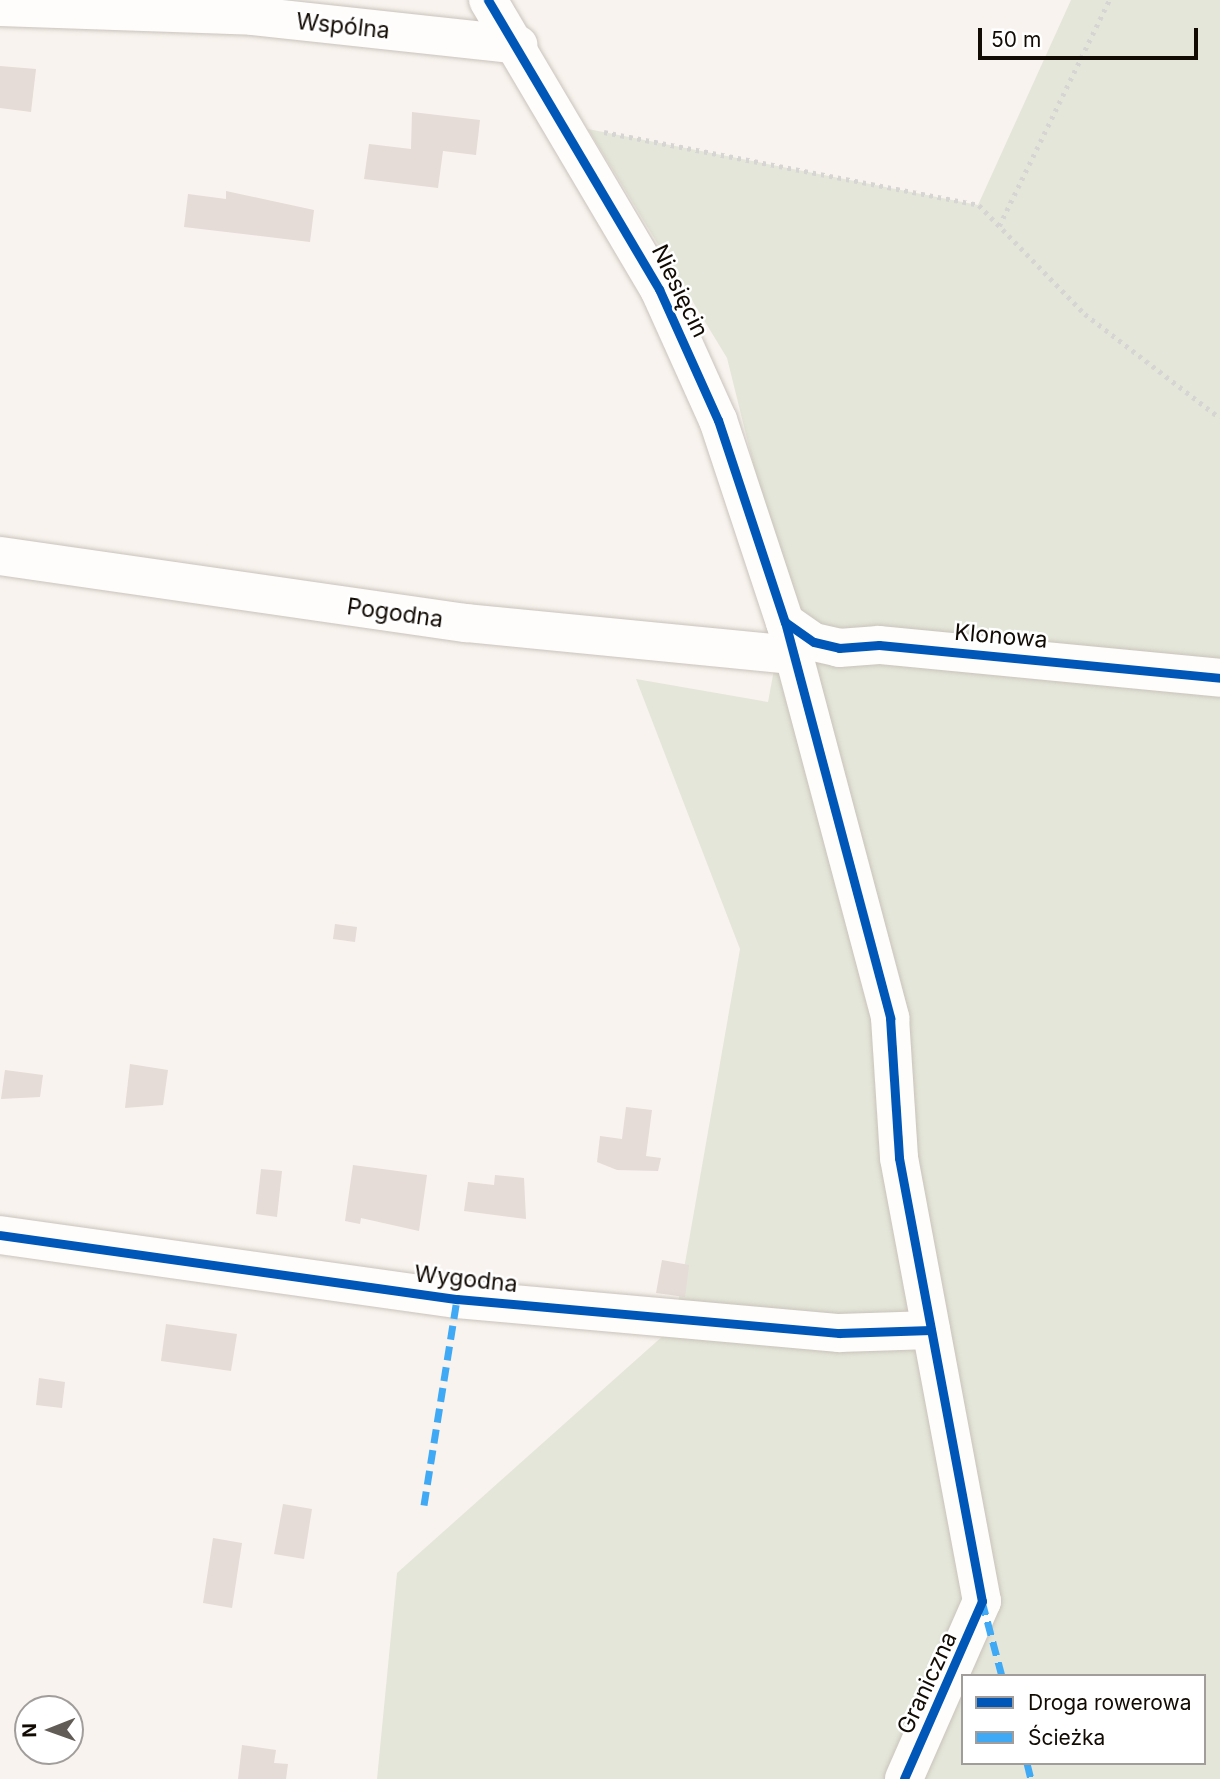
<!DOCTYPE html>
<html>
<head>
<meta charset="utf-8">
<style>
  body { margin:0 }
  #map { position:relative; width:1220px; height:1779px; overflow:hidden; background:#f8f3ee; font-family:Inter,sans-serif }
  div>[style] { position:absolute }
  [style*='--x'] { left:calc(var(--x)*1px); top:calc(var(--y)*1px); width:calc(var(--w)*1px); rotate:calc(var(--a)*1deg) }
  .green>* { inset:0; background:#e4e6d9 }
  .building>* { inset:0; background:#e5dbd7 }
  .path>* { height:4.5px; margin-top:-2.25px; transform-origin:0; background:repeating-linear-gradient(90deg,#d7d5d4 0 3.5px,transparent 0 8.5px) }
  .roads { filter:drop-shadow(0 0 2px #c9c3bb) drop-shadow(0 0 2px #c9c3bb) }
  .minor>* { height:38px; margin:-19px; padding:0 19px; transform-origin:19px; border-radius:19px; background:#fefdfc }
  .quiet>* { height:7px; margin-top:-3.5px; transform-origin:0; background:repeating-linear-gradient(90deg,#3fa9f5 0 14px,transparent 0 21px) }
  .cycleway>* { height:9px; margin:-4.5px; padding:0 4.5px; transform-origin:4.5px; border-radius:4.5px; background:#0057b8 }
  span { translate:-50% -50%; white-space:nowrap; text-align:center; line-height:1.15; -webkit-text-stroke:5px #fff; paint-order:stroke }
  .street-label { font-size:23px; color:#120b04 }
  .legend { position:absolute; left:961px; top:1674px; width:245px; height:91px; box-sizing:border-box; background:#fff; border:2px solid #a09d9b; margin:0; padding:9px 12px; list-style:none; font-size:21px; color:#120b04 }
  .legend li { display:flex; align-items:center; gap:14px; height:35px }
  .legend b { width:35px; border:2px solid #a09d9b }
  .north { position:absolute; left:14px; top:1695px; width:70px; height:70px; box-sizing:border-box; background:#fff; border:2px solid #a09d9b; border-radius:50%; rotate:269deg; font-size:19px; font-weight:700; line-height:28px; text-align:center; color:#120b04 }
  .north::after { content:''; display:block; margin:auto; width:24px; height:32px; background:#625c56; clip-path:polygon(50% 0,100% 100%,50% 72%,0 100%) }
  .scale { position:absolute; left:978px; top:28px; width:220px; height:32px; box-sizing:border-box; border:4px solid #120b04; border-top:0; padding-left:9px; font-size:21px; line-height:24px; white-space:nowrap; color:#120b04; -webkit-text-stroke:5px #fff; paint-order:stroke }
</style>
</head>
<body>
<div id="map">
  <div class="green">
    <div style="clip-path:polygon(evenodd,1071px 0,1220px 0,1220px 1779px,377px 1779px,397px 1573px,674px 1326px,740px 949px,636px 679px,768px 702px,787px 600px,727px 358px,588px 129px,978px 205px,1071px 0,963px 1676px,1204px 1676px,1204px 1763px,963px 1763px,963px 1676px)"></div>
  </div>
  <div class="building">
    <div style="clip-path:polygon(0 66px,36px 69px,31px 112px,0 108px)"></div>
    <div style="clip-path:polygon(412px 112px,480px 120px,476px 155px,443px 151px,438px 188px,364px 179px,369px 144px,411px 149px)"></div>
    <div style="clip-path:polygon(226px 191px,314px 210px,310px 242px,184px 227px,188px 194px,226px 199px)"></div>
    <div style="clip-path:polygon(335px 924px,357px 927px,355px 942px,333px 939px)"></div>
    <div style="clip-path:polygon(130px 1064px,168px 1070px,163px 1105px,125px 1108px)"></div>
    <div style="clip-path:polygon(5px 1070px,43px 1075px,40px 1097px,1px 1099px)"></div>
    <div style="clip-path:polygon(626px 1107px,652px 1110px,646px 1156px,661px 1158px,658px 1171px,617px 1170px,597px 1162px,600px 1136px,622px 1139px)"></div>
    <div style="clip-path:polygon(353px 1165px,427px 1175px,419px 1231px,361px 1218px,360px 1224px,345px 1221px)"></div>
    <div style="clip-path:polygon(261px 1169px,282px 1171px,277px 1217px,256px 1214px)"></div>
    <div style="clip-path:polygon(495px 1175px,524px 1178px,526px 1219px,464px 1211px,468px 1182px,494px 1185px)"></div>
    <div style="clip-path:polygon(662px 1260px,689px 1265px,685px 1297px,656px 1293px)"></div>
    <div style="clip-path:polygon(166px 1324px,237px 1334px,231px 1371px,161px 1361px)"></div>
    <div style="clip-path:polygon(39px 1378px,65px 1382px,62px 1408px,36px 1405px)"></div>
    <div style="clip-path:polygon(283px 1504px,312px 1509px,304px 1559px,274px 1554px)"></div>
    <div style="clip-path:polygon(213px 1538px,242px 1543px,232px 1608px,203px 1603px)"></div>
    <div style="clip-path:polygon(242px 1745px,276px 1750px,274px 1763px,288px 1764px,286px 1779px,238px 1779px)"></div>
  </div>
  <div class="path">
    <div style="--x:604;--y:132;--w:382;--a:11"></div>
    <div style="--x:979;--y:205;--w:152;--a:45.8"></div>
    <div style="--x:1085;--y:314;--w:170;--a:37.6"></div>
    <div style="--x:999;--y:226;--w:251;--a:-64"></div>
  </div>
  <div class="roads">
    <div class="minor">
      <div style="--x:488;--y:0;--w:336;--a:59.4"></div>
      <div style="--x:659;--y:289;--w:144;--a:65.8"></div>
      <div style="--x:718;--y:420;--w:213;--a:71.7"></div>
      <div style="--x:785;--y:622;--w:35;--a:35"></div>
      <div style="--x:814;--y:642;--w:26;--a:13"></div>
      <div style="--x:839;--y:648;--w:40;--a:-4.3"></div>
      <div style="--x:879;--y:645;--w:343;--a:5.5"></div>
      <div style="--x:0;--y:7;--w:253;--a:2"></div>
      <div style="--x:253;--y:16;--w:267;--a:6.2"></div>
      <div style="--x:0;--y:556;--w:471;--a:8.2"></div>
      <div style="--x:466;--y:623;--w:327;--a:5.6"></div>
      <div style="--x:785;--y:622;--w:410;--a:75.1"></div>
      <div style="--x:890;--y:1018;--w:140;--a:86.3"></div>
      <div style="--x:899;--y:1158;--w:451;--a:79.4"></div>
      <div style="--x:982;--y:1601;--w:194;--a:113.7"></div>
      <div style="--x:0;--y:1235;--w:461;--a:8"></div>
      <div style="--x:457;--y:1299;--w:384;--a:5.1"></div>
      <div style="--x:839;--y:1333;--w:92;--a:-1.9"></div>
    </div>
  </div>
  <div class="quiet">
    <div style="--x:424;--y:1505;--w:209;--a:-80.9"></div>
    <div style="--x:982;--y:1601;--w:78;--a:75.1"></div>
    <div style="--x:1027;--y:1763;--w:16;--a:76"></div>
  </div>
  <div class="cycleway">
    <div style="--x:488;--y:0;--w:336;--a:59.4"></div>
    <div style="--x:659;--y:289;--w:144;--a:65.8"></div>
    <div style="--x:718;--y:420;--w:213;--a:71.7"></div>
    <div style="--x:785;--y:622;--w:35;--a:35"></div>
    <div style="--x:814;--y:642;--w:26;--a:13"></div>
    <div style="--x:839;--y:648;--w:40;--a:-4.3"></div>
    <div style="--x:879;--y:645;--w:343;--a:5.5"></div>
    <div style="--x:785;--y:622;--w:410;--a:75.1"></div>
    <div style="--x:890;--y:1018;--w:140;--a:86.3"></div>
    <div style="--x:899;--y:1158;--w:451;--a:79.4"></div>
    <div style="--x:982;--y:1601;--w:194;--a:113.7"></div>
    <div style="--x:0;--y:1235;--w:461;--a:8"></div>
    <div style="--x:457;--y:1299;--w:384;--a:5.1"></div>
    <div style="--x:839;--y:1333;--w:92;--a:-1.9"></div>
  </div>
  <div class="street-label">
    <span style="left:343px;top:26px;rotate:6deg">Wspólna</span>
    <span style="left:680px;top:291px;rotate:64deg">Niesięcin</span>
    <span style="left:395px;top:613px;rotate:8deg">Pogodna</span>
    <span style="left:1001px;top:636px;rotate:5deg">Klonowa</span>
    <span style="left:466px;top:1279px;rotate:6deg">Wygodna</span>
    <span style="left:927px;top:1683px;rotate:-65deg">Graniczna</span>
  </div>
  <ul class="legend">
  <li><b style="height:9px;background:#0057b8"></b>Droga rowerowa</li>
  <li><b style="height:9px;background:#3fa9f5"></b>Ścieżka</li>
  </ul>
  <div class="north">N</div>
  <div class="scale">50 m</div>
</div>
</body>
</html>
